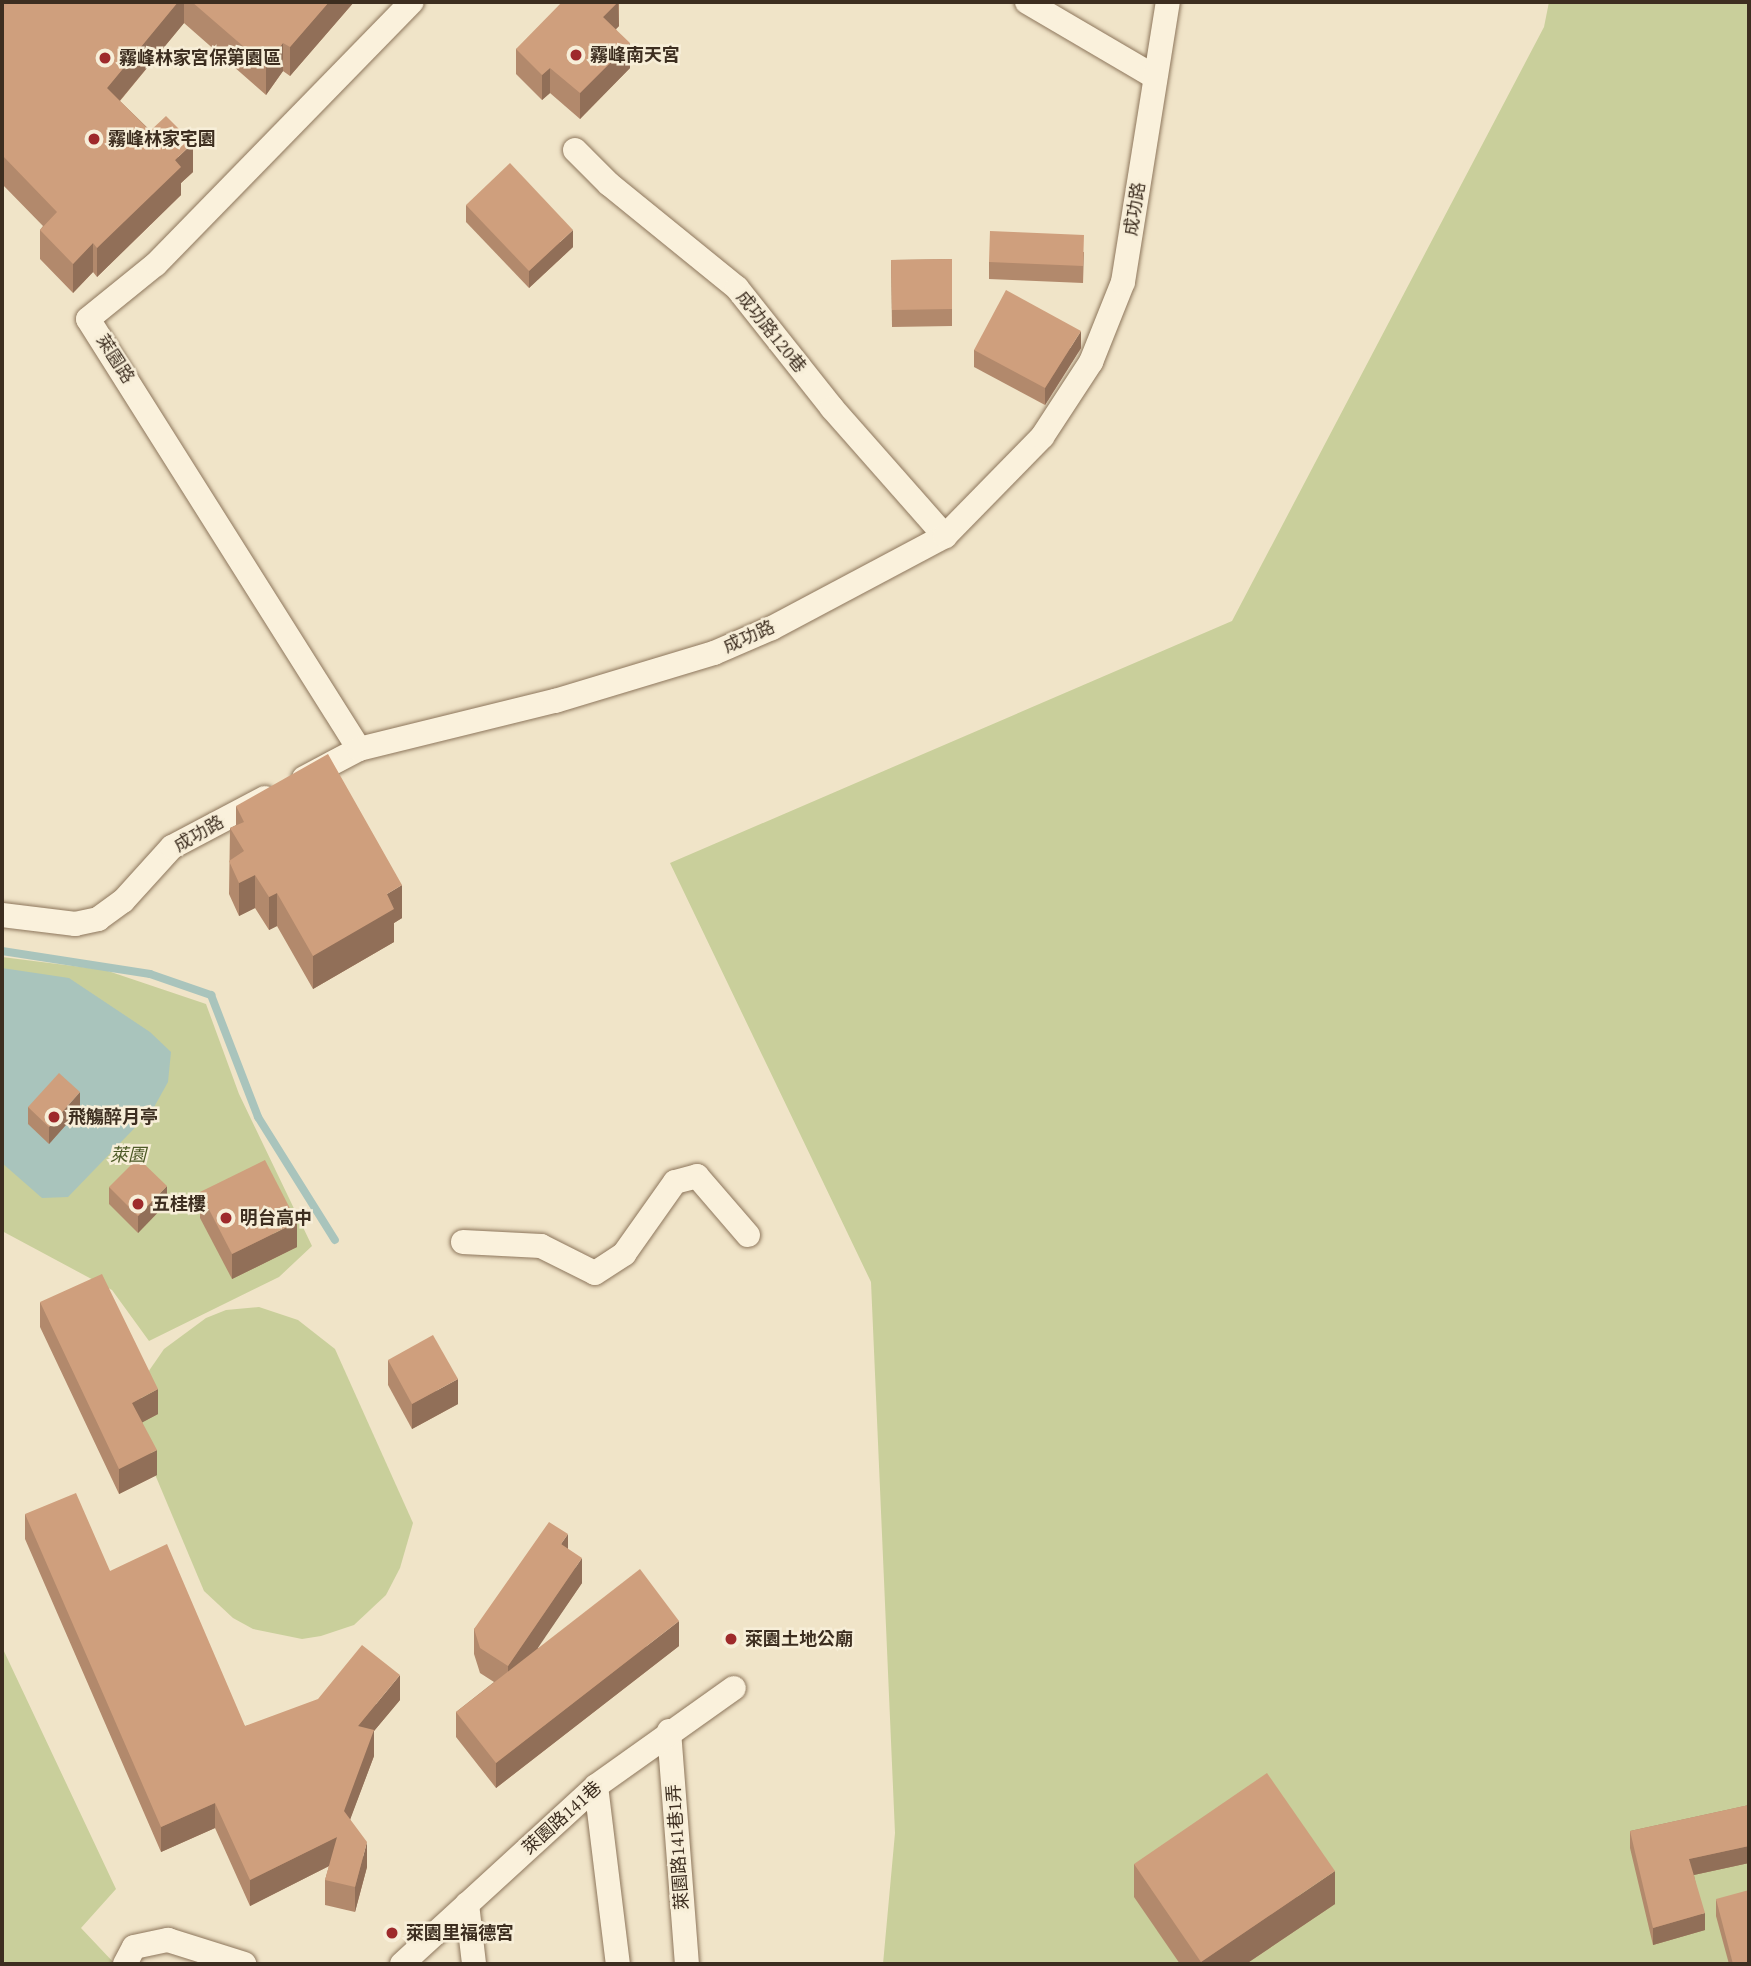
<!DOCTYPE html>
<html>
<head>
<meta charset="utf-8">
<style>
  body { margin:0 }
  #map { position:relative; width:1751px; height:1966px; overflow:hidden; background:#f0e4c8; font-family:"Source Serif 4","Noto Sans TC",serif }
  div>[style] { position:absolute }
  [style*='--x'] { left:calc(var(--x)*1px); top:calc(var(--y)*1px); width:calc(var(--w)*1px); rotate:calc(var(--a)*1deg) }
  .green>* { inset:0; background:#c9cf9b }
  .water>* { inset:0; background:#a9c4bc }
  .stream>* { height:8px; margin:-4px; padding:0 4px; transform-origin:4px; border-radius:4px; background:#a9c4bc }
  .roads { filter:drop-shadow(0 0 2px #8d765c) drop-shadow(0 0 2px #8d765c) }
  .street>* { height:24px; margin:-12px; padding:0 12px; transform-origin:12px; border-radius:12px; background:#faf1dc }
  .wall>* { inset:0; background:#b2896c }
  .shaded-wall>* { inset:0; background:#916f58 }
  .building>* { inset:0; background:#cf9f7d }
  .dots>* { width:19px; height:19px; translate:-50% -50%; box-sizing:border-box; border:4px solid #f7eed8; border-radius:50% }
  span { translate:-50% -50%; white-space:nowrap; text-align:center; line-height:1.15; -webkit-text-stroke:5px #f7eed8; paint-order:stroke }
  .poi-label { font-size:18px; color:#3d2e20; font-weight:700 }
  .left { translate:0 -50%; text-align:left }
  .street-label { font-size:18px; color:#3d2e20 }
  .park-label { font-size:18px; color:#4d5a26; font-style:italic }
  .frame { position:absolute; inset:0; border:4px solid #3d2e20; pointer-events:none }
</style>
</head>
<body>
<div id="map">
  <div class="green">
    <div style="clip-path:polygon(1549px 2px,1749px 2px,1749px 1964px,883px 1964px,895px 1833px,871px 1282px,670px 863px,1232px 621px,1544px 27px)"></div>
    <div style="clip-path:polygon(2px 957px,105px 970px,206px 1004px,239px 1094px,312px 1246px,279px 1277px,149px 1341px,112px 1290px,2px 1231px)"></div>
    <div style="clip-path:polygon(259px 1307px,298px 1320px,335px 1349px,413px 1523px,400px 1568px,386px 1595px,354px 1625px,321px 1636px,302px 1639px,253px 1629px,233px 1618px,204px 1591px,138px 1434px,144px 1378px,164px 1349px,206px 1318px,226px 1310px)"></div>
    <div style="clip-path:polygon(2px 1647px,116px 1889px,81px 1928px,115px 1964px,2px 1964px)"></div>
  </div>
  <div class="water">
    <div style="clip-path:polygon(2px 968px,69px 978px,150px 1032px,171px 1052px,168px 1082px,153px 1109px,68px 1197px,42px 1198px,2px 1163px)"></div>
  </div>
  <div class="stream">
    <div style="--x:2;--y:951;--w:150;--a:8.8"></div>
    <div style="--x:150;--y:974;--w:65;--a:19"></div>
    <div style="--x:211;--y:995;--w:131;--a:68.9"></div>
    <div style="--x:258;--y:1117;--w:145;--a:58"></div>
  </div>
  <div class="roads">
    <div class="street">
      <div style="--x:1027;--y:2;--w:148;--a:30.4"></div>
      <div style="--x:575;--y:150;--w:48;--a:45"></div>
      <div style="--x:609;--y:184;--w:165;--a:39.1"></div>
      <div style="--x:737;--y:288;--w:153;--a:51.6"></div>
      <div style="--x:832;--y:408;--w:171;--a:48.6"></div>
      <div style="--x:359;--y:749;--w:508;--a:-122.22"></div>
      <div style="--x:88;--y:319;--w:87;--a:-39"></div>
      <div style="--x:156;--y:264;--w:366;--a:-45.7"></div>
      <div style="--x:304;--y:778;--w:62;--a:-27.8"></div>
      <div style="--x:359;--y:749;--w:202;--a:-13.8"></div>
      <div style="--x:555;--y:701;--w:166;--a:-16.8"></div>
      <div style="--x:714;--y:653;--w:63;--a:-23.3"></div>
      <div style="--x:772;--y:628;--w:196;--a:-28"></div>
      <div style="--x:945;--y:536;--w:139;--a:-45.6"></div>
      <div style="--x:1042;--y:437;--w:90;--a:-56.8"></div>
      <div style="--x:1091;--y:362;--w:86;--a:-68.2"></div>
      <div style="--x:1123;--y:282;--w:284;--a:-80.9"></div>
      <div style="--x:2;--y:915;--w:74;--a:7"></div>
      <div style="--x:75;--y:924;--w:24;--a:-12"></div>
      <div style="--x:98;--y:919;--w:31;--a:-36"></div>
      <div style="--x:123;--y:901;--w:73;--a:-47.8"></div>
      <div style="--x:172;--y:847;--w:105;--a:-27.8"></div>
      <div style="--x:463;--y:1242;--w:78;--a:2.9"></div>
      <div style="--x:541;--y:1246;--w:60;--a:26.6"></div>
      <div style="--x:595;--y:1273;--w:35;--a:-33"></div>
      <div style="--x:624;--y:1254;--w:88;--a:-54.7"></div>
      <div style="--x:675;--y:1182;--w:23;--a:-15"></div>
      <div style="--x:697;--y:1176;--w:78;--a:49.2"></div>
      <div style="--x:669;--y:1731;--w:234;--a:85.6"></div>
      <div style="--x:596;--y:1786;--w:179;--a:83"></div>
      <div style="--x:467;--y:1904;--w:60;--a:83.3"></div>
      <div style="--x:125;--y:1964;--w:19;--a:-62"></div>
      <div style="--x:134;--y:1947;--w:35;--a:-12"></div>
      <div style="--x:168;--y:1940;--w:80;--a:17.5"></div>
      <div style="--x:402;--y:1964;--w:263;--a:-42.5"></div>
      <div style="--x:596;--y:1786;--w:169;--a:-35.4"></div>
    </div>
  </div>
  <div class="wall">
    <div style="clip-path:polygon(2px 2px,354px 2px,290px 76px,283px 71px,266px 95px,184px 23px,120px 101px,193px 172px,181px 183px,181px 195px,97px 277px,93px 272px,73px 293px,40px 259px,40px 230px,43px 226px,2px 184px)"></div>
    <div style="clip-path:polygon(619px 2px,619px 26px,616px 29px,630px 68px,580px 119px,550px 93px,542px 100px,516px 74px,516px 49px)"></div>
    <div style="clip-path:polygon(466px 205px,573px 247px,529px 288px,466px 222px)"></div>
    <div style="clip-path:polygon(1084px 252px,1083px 283px,989px 279px,989px 262px)"></div>
    <div style="clip-path:polygon(952px 259px,952px 326px,892px 327px,891px 260px)"></div>
    <div style="clip-path:polygon(1081px 348px,1045px 405px,974px 367px,974px 350px)"></div>
    <div style="clip-path:polygon(236px 806px,402px 918px,394px 923px,394px 942px,313px 989px,277px 926px,269px 930px,255px 908px,239px 916px,229px 894px,230px 828px,236px 825px)"></div>
    <div style="clip-path:polygon(28px 1107px,80px 1109px,49px 1144px,28px 1124px)"></div>
    <div style="clip-path:polygon(109px 1187px,167px 1203px,138px 1233px,109px 1204px)"></div>
    <div style="clip-path:polygon(200px 1192px,297px 1247px,232px 1279px,200px 1218px)"></div>
    <div style="clip-path:polygon(40px 1302px,158px 1414px,142px 1422px,157px 1475px,119px 1494px,40px 1327px)"></div>
    <div style="clip-path:polygon(388px 1360px,458px 1404px,412px 1429px,388px 1385px)"></div>
    <div style="clip-path:polygon(25px 1514px,110px 1571px,245px 1726px,400px 1700px,374px 1731px,374px 1756px,350px 1819px,367px 1867px,355px 1912px,325px 1905px,325px 1880px,329px 1866px,250px 1906px,215px 1828px,161px 1852px,25px 1539px)"></div>
    <div style="clip-path:polygon(568px 1549px,582px 1583px,537px 1648px,679px 1646px,496px 1788px,456px 1737px,456px 1712px,494px 1682px,480px 1673px,474px 1654px,474px 1629px)"></div>
    <div style="clip-path:polygon(1749px 1805px,1749px 1863px,1694px 1875px,1705px 1930px,1653px 1945px,1630px 1848px,1630px 1831px)"></div>
    <div style="clip-path:polygon(1134px 1864px,1335px 1904px,1246px 1964px,1180px 1964px,1134px 1897px)"></div>
    <div style="clip-path:polygon(1716px 1899px,1749px 1964px,1729px 1964px,1716px 1916px)"></div>
  </div>
  <div class="shaded-wall">
    <div style="clip-path:polygon(178px 2px,184px 2px,184px 23px,107px 116px,107px 88px)"></div>
    <div style="clip-path:polygon(329px 2px,354px 2px,290px 76px,290px 47px)"></div>
    <div style="clip-path:polygon(618px 2px,619px 26px,603px 42px,603px 17px)"></div>
    <div style="clip-path:polygon(283px 43px,283px 71px,266px 95px,266px 66px)"></div>
    <div style="clip-path:polygon(630px 43px,630px 68px,580px 119px,580px 93px)"></div>
    <div style="clip-path:polygon(550px 68px,550px 93px,542px 100px,542px 75px)"></div>
    <div style="clip-path:polygon(193px 143px,193px 172px,181px 183px,181px 195px,97px 277px,97px 248px,175px 160px)"></div>
    <div style="clip-path:polygon(573px 230px,573px 247px,529px 288px,529px 271px)"></div>
    <div style="clip-path:polygon(93px 243px,93px 272px,73px 293px,73px 264px)"></div>
    <div style="clip-path:polygon(1081px 331px,1081px 348px,1045px 405px,1045px 388px)"></div>
    <div style="clip-path:polygon(255px 875px,255px 908px,239px 916px,239px 883px)"></div>
    <div style="clip-path:polygon(402px 885px,402px 918px,394px 923px,394px 942px,313px 989px,313px 956px,387px 894px)"></div>
    <div style="clip-path:polygon(277px 893px,277px 926px,269px 930px,269px 897px)"></div>
    <div style="clip-path:polygon(80px 1092px,80px 1109px,49px 1144px,49px 1127px)"></div>
    <div style="clip-path:polygon(167px 1186px,167px 1203px,138px 1233px,138px 1216px)"></div>
    <div style="clip-path:polygon(297px 1222px,297px 1247px,232px 1279px,232px 1254px)"></div>
    <div style="clip-path:polygon(458px 1379px,458px 1404px,412px 1429px,412px 1404px)"></div>
    <div style="clip-path:polygon(158px 1389px,158px 1414px,132px 1428px,132px 1403px)"></div>
    <div style="clip-path:polygon(157px 1450px,157px 1475px,119px 1494px,119px 1469px)"></div>
    <div style="clip-path:polygon(568px 1534px,568px 1559px,561px 1544px)"></div>
    <div style="clip-path:polygon(582px 1558px,582px 1583px,508px 1692px,508px 1666px)"></div>
    <div style="clip-path:polygon(679px 1621px,679px 1646px,496px 1788px,496px 1763px)"></div>
    <div style="clip-path:polygon(400px 1675px,400px 1700px,374px 1731px,374px 1756px,344px 1836px,344px 1811px,358px 1726px)"></div>
    <div style="clip-path:polygon(215px 1803px,215px 1828px,161px 1852px,161px 1827px)"></div>
    <div style="clip-path:polygon(337px 1837px,337px 1862px,250px 1906px,250px 1880px)"></div>
    <div style="clip-path:polygon(367px 1842px,367px 1867px,355px 1912px,355px 1887px)"></div>
    <div style="clip-path:polygon(1749px 1846px,1749px 1863px,1689px 1876px,1689px 1859px)"></div>
    <div style="clip-path:polygon(1335px 1871px,1335px 1904px,1246px 1964px,1201px 1964px,1201px 1962px)"></div>
    <div style="clip-path:polygon(1705px 1913px,1705px 1930px,1653px 1945px,1653px 1928px)"></div>
  </div>
  <div class="building">
    <div style="clip-path:polygon(2px 2px,178px 2px,107px 88px,150px 131px,166px 116px,193px 143px,175px 160px,181px 167px,97px 248px,93px 243px,73px 264px,40px 230px,57px 212px,2px 155px)"></div>
    <div style="clip-path:polygon(192px 2px,329px 2px,290px 47px,283px 43px,266px 66px)"></div>
    <div style="clip-path:polygon(562px 2px,618px 2px,603px 17px,630px 43px,580px 93px,550px 68px,542px 75px,516px 49px)"></div>
    <div style="clip-path:polygon(510px 163px,573px 230px,529px 271px,466px 205px)"></div>
    <div style="clip-path:polygon(990px 231px,1084px 235px,1083px 266px,989px 262px)"></div>
    <div style="clip-path:polygon(952px 259px,952px 309px,892px 310px,891px 260px)"></div>
    <div style="clip-path:polygon(1006px 290px,1081px 331px,1045px 388px,974px 350px)"></div>
    <div style="clip-path:polygon(328px 754px,402px 885px,387px 894px,394px 909px,313px 956px,277px 893px,269px 897px,255px 875px,239px 883px,229px 861px,244px 851px,230px 828px,244px 822px,236px 806px)"></div>
    <div style="clip-path:polygon(59px 1073px,80px 1092px,49px 1127px,28px 1107px)"></div>
    <div style="clip-path:polygon(138px 1158px,167px 1186px,138px 1216px,109px 1187px)"></div>
    <div style="clip-path:polygon(265px 1160px,297px 1222px,232px 1254px,200px 1192px)"></div>
    <div style="clip-path:polygon(102px 1274px,158px 1389px,132px 1403px,157px 1450px,119px 1469px,40px 1302px)"></div>
    <div style="clip-path:polygon(433px 1335px,458px 1379px,412px 1404px,388px 1360px)"></div>
    <div style="clip-path:polygon(76px 1493px,110px 1571px,167px 1544px,245px 1726px,318px 1699px,362px 1645px,400px 1675px,358px 1726px,374px 1730px,344px 1811px,367px 1842px,355px 1887px,325px 1880px,337px 1837px,250px 1880px,215px 1803px,161px 1827px,25px 1514px)"></div>
    <div style="clip-path:polygon(549px 1522px,568px 1534px,561px 1544px,582px 1558px,508px 1666px,480px 1648px,474px 1629px)"></div>
    <div style="clip-path:polygon(640px 1569px,679px 1621px,496px 1763px,456px 1712px)"></div>
    <div style="clip-path:polygon(1267px 1773px,1335px 1871px,1201px 1962px,1134px 1864px)"></div>
    <div style="clip-path:polygon(1749px 1805px,1749px 1846px,1689px 1859px,1705px 1913px,1653px 1928px,1630px 1831px)"></div>
    <div style="clip-path:polygon(1749px 1890px,1749px 1964px,1733px 1964px,1716px 1899px)"></div>
  </div>
  <div class="dots">
    <div style="left:576px;top:55px;background:#9e2a2b"></div>
    <div style="left:105px;top:58px;background:#9e2a2b"></div>
    <div style="left:94px;top:139px;background:#9e2a2b"></div>
    <div style="left:54px;top:1117px;background:#9e2a2b"></div>
    <div style="left:138px;top:1204px;background:#9e2a2b"></div>
    <div style="left:226px;top:1218px;background:#9e2a2b"></div>
    <div style="left:731px;top:1639px;background:#9e2a2b"></div>
    <div style="left:392px;top:1933px;background:#9e2a2b"></div>
  </div>
  <div class="poi-label">
    <span class="left" style="left:590px;top:55px">霧峰南天宮</span>
    <span class="left" style="left:119px;top:58px">霧峰林家宮保第園區</span>
    <span class="left" style="left:108px;top:139px">霧峰林家宅園</span>
    <span class="left" style="left:68px;top:1117px">飛觴醉月亭</span>
    <span class="left" style="left:152px;top:1204px">五桂樓</span>
    <span class="left" style="left:240px;top:1218px">明台高中</span>
    <span class="left" style="left:745px;top:1639px">萊園土地公廟</span>
    <span class="left" style="left:406px;top:1933px">萊園里福德宮</span>
  </div>
  <div class="street-label">
    <span style="left:1135px;top:209px;rotate:-81deg">成功路</span>
    <span style="left:771px;top:332px;rotate:51deg">成功路120巷</span>
    <span style="left:115px;top:359px;rotate:57deg">萊園路</span>
    <span style="left:749px;top:637px;rotate:-24deg">成功路</span>
    <span style="left:199px;top:834px;rotate:-30deg">成功路</span>
    <span style="left:562px;top:1818px;rotate:-42deg">萊園路141巷</span>
    <span style="left:678px;top:1847px;rotate:-94deg">萊園路141巷1弄</span>
  </div>
  <div class="park-label">
    <span style="left:128px;top:1155px">萊園</span>
  </div>
  <div class="frame"></div>
</div>
</body>
</html>
